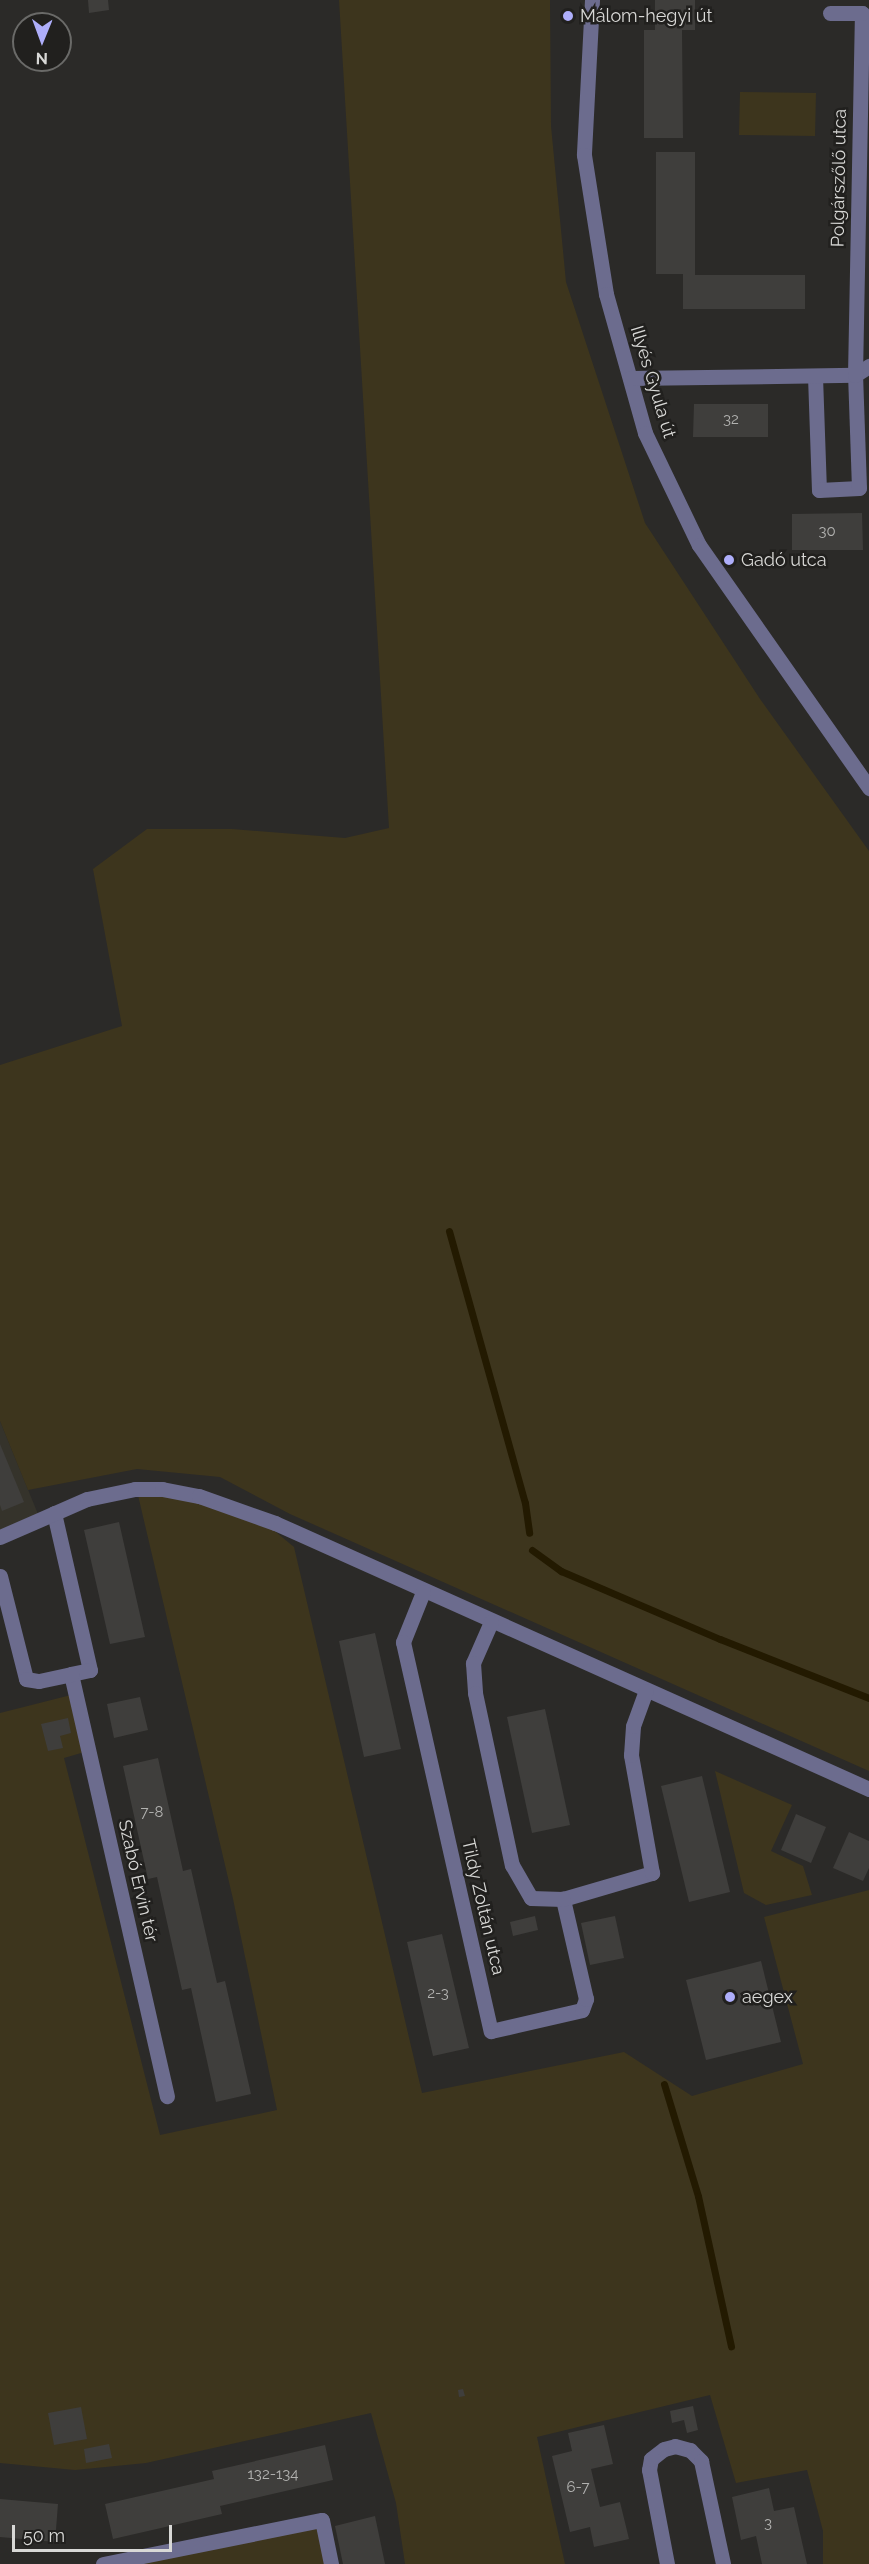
<!DOCTYPE html>
<html>
<head>
<meta charset="utf-8">
<style>
  body { margin:0 }
  #map { position:relative; width:869px; height:2564px; overflow:hidden; background:#2b2a28; font-family:Raleway,sans-serif }
  div>[style] { position:absolute }
  [style*='--x'] { left:calc(var(--x)*1px); top:calc(var(--y)*1px); width:calc(var(--w)*1px); rotate:calc(var(--a)*1deg) }
  .built>* { inset:0; background:#35332b }
  .green>* { inset:0; background:#3d351d }
  .stream>* { height:7px; margin:-3.5px; padding:0 3.5px; transform-origin:3.5px; border-radius:3.5px; background:#231a01 }
  .building>* { inset:0; background:#3f3e3c }
  .minor>* { height:15px; margin:-7.5px; padding:0 7.5px; transform-origin:7.5px; border-radius:7.5px; background:#6c6c8e }
  .dots>* { width:16px; height:16px; translate:-50% -50%; box-sizing:border-box; border:3px solid #21201e; border-radius:50% }
  span { translate:-50% -50%; white-space:nowrap; text-align:center; line-height:1.15; -webkit-text-stroke:5px #21201e; paint-order:stroke }
  .number-label { font-size:15px; color:#b2b2b0 }
  .number-label span { -webkit-text-stroke-width:0 }
  .poi-label { font-size:18px; color:#d8d8d6 }
  .left { translate:0 -50%; text-align:left }
  .street-label { font-size:18px; color:#d8d8d6 }
  .north { position:absolute; left:12px; top:12px; width:60px; height:60px; box-sizing:border-box; background:#21201e; border:2px solid #6a6a68; border-radius:50%; rotate:181deg; font-size:16px; font-weight:700; line-height:24px; text-align:center; color:#d8d8d6 }
  .north::after { content:''; display:block; margin:auto; width:21px; height:27px; background:#aeaefa; clip-path:polygon(50% 0,100% 100%,50% 72%,0 100%) }
  .scale { position:absolute; left:12px; top:2525px; width:160px; height:27px; box-sizing:border-box; border:3px solid #d8d8d6; border-top:0; padding-left:8px; font-size:18px; line-height:21px; white-space:nowrap; color:#d8d8d6; -webkit-text-stroke:4px #21201e; paint-order:stroke }
</style>
</head>
<body>
<div id="map">
  <div class="built">
    <div style="clip-path:polygon(0 1421px,40px 1519px,0 1537px)"></div>
  </div>
  <div class="green">
    <div style="clip-path:polygon(339px 0,550px 0,551px 126px,566px 282px,645px 523px,760px 699px,869px 851px,869px 1771px,290px 1514px,220px 1477px,137px 1469px,28px 1490px,0 1421px,0 1065px,122px 1026px,93px 869px,147px 829px,232px 829px,345px 838px,389px 828px)"></div>
    <div style="clip-path:polygon(740px 92px,816px 93px,815px 136px,739px 135px)"></div>
    <div style="clip-path:polygon(137px 1491px,199px 1503px,271px 1528px,294px 1547px,422px 2093px,624px 2052px,692px 2096px,803px 2064px,764px 1917px,869px 1890px,869px 2564px,823px 2564px,823px 2531px,807px 2470px,736px 2483px,710px 2395px,537px 2437px,565px 2564px,405px 2564px,396px 2503px,371px 2413px,146px 2463px,75px 2470px,0 2463px,0 1713px,75px 1694px,88px 1751px,64px 1758px,160px 2135px,277px 2110px,233px 1899px)"></div>
    <div style="clip-path:polygon(715px 1771px,792px 1805px,771px 1851px,803px 1866px,812px 1895px,766px 1905px,744px 1893px)"></div>
    <div style="clip-path:polygon(321px 2523px,329px 2564px,114px 2564px)"></div>
  </div>
  <div class="stream">
    <div style="--x:449;--y:1231;--w:282;--a:74.4"></div>
    <div style="--x:525;--y:1503;--w:30;--a:82"></div>
    <div style="--x:532;--y:1550;--w:36;--a:36"></div>
    <div style="--x:561;--y:1571;--w:173;--a:23.2"></div>
    <div style="--x:720;--y:1639;--w:160;--a:21.6"></div>
    <div style="--x:664;--y:2084;--w:117;--a:73.1"></div>
    <div style="--x:698;--y:2196;--w:154;--a:77.6"></div>
  </div>
  <div class="building">
    <div style="clip-path:polygon(88px 0,108px 0,109px 10px,89px 13px)"></div>
    <div style="clip-path:polygon(655px 0,695px 0,695px 30px,682px 30px,683px 138px,644px 138px,644px 30px,655px 30px)"></div>
    <div style="clip-path:polygon(656px 152px,695px 152px,695px 275px,805px 275px,805px 309px,683px 309px,683px 274px,656px 274px)"></div>
    <div style="clip-path:polygon(694px 404px,768px 404px,768px 437px,693px 437px)"></div>
    <div style="clip-path:polygon(862px 513px,863px 550px,792px 550px,792px 514px)"></div>
    <div style="clip-path:polygon(0 1444px,24px 1502px,2px 1511px,0 1505px)"></div>
    <div style="clip-path:polygon(119px 1522px,145px 1637px,110px 1644px,84px 1530px)"></div>
    <div style="clip-path:polygon(375px 1633px,401px 1749px,364px 1757px,339px 1641px)"></div>
    <div style="clip-path:polygon(140px 1697px,148px 1730px,114px 1738px,107px 1704px)"></div>
    <div style="clip-path:polygon(545px 1709px,570px 1825px,532px 1833px,507px 1717px)"></div>
    <div style="clip-path:polygon(68px 1718px,71px 1733px,60px 1736px,63px 1748px,48px 1751px,41px 1724px)"></div>
    <div style="clip-path:polygon(158px 1758px,183px 1871px,191px 1869px,217px 1983px,225px 1981px,251px 2094px,216px 2102px,191px 1988px,182px 1990px,157px 1877px,148px 1879px,123px 1766px)"></div>
    <div style="clip-path:polygon(702px 1776px,730px 1892px,689px 1902px,661px 1786px)"></div>
    <div style="clip-path:polygon(796px 1814px,826px 1827px,811px 1863px,781px 1850px)"></div>
    <div style="clip-path:polygon(849px 1832px,869px 1841px,869px 1868px,863px 1881px,833px 1868px)"></div>
    <div style="clip-path:polygon(535px 1916px,538px 1930px,513px 1936px,510px 1922px)"></div>
    <div style="clip-path:polygon(615px 1916px,624px 1958px,590px 1965px,581px 1923px)"></div>
    <div style="clip-path:polygon(442px 1934px,469px 2048px,433px 2056px,407px 1942px)"></div>
    <div style="clip-path:polygon(761px 1961px,781px 2042px,706px 2060px,686px 1980px)"></div>
    <div style="clip-path:polygon(463px 2389px,465px 2396px,459px 2397px,458px 2390px)"></div>
    <div style="clip-path:polygon(693px 2406px,698px 2430px,687px 2433px,684px 2420px,672px 2423px,670px 2411px)"></div>
    <div style="clip-path:polygon(81px 2407px,87px 2439px,54px 2445px,48px 2413px)"></div>
    <div style="clip-path:polygon(604px 2425px,613px 2464px,591px 2469px,600px 2507px,620px 2502px,629px 2539px,594px 2547px,590px 2527px,570px 2532px,552px 2456px,572px 2451px,568px 2433px)"></div>
    <div style="clip-path:polygon(109px 2444px,112px 2458px,86px 2463px,84px 2449px)"></div>
    <div style="clip-path:polygon(325px 2445px,333px 2480px,220px 2506px,222px 2514px,113px 2539px,105px 2504px,214px 2479px,212px 2471px)"></div>
    <div style="clip-path:polygon(769px 2488px,774px 2511px,794px 2507px,807px 2564px,762px 2564px,756px 2536px,741px 2540px,732px 2497px)"></div>
    <div style="clip-path:polygon(0 2499px,58px 2504px,55px 2542px,0 2537px)"></div>
    <div style="clip-path:polygon(375px 2516px,385px 2564px,343px 2564px,335px 2526px)"></div>
  </div>
  <div class="minor">
    <div style="--x:592;--y:0;--w:155;--a:93"></div>
    <div style="--x:584;--y:155;--w:141;--a:81"></div>
    <div style="--x:606;--y:294;--w:144;--a:74.3"></div>
    <div style="--x:645;--y:433;--w:124;--a:64.3"></div>
    <div style="--x:699;--y:545;--w:297;--a:55"></div>
    <div style="--x:815;--y:376;--w:114;--a:88"></div>
    <div style="--x:819;--y:490;--w:40;--a:-2.9"></div>
    <div style="--x:859;--y:488;--w:113;--a:-92"></div>
    <div style="--x:855;--y:375;--w:17;--a:-33"></div>
    <div style="--x:630;--y:378;--w:225;--a:-0.8"></div>
    <div style="--x:855;--y:375;--w:362;--a:-88.9"></div>
    <div style="--x:862;--y:13;--w:32;--a:180"></div>
    <div style="--x:54;--y:1513;--w:161;--a:77.1"></div>
    <div style="--x:90;--y:1670;--w:19;--a:168"></div>
    <div style="--x:71;--y:1674;--w:433;--a:77.2"></div>
    <div style="--x:0;--y:1537;--w:95;--a:-23.6"></div>
    <div style="--x:87;--y:1499;--w:49;--a:-11.8"></div>
    <div style="--x:135;--y:1489;--w:27;--a:0"></div>
    <div style="--x:162;--y:1489;--w:38;--a:11"></div>
    <div style="--x:199;--y:1496;--w:81;--a:19.6"></div>
    <div style="--x:275;--y:1523;--w:651;--a:24.12"></div>
    <div style="--x:0;--y:1576;--w:106;--a:75.8"></div>
    <div style="--x:26;--y:1679;--w:13;--a:9"></div>
    <div style="--x:39;--y:1681;--w:33;--a:-12"></div>
    <div style="--x:423;--y:1592;--w:54;--a:111.8"></div>
    <div style="--x:403;--y:1642;--w:399;--a:77.3"></div>
    <div style="--x:491;--y:2031;--w:93;--a:-13"></div>
    <div style="--x:582;--y:2010;--w:12;--a:-70"></div>
    <div style="--x:586;--y:1999;--w:103;--a:-103"></div>
    <div style="--x:563;--y:1899;--w:93;--a:-16.3"></div>
    <div style="--x:652;--y:1873;--w:120;--a:-100.1"></div>
    <div style="--x:631;--y:1755;--w:29;--a:-86"></div>
    <div style="--x:633;--y:1726;--w:37;--a:-70"></div>
    <div style="--x:491;--y:1622;--w:45;--a:113.7"></div>
    <div style="--x:473;--y:1663;--w:30;--a:86"></div>
    <div style="--x:475;--y:1693;--w:176;--a:77.9"></div>
    <div style="--x:512;--y:1865;--w:38;--a:60"></div>
    <div style="--x:531;--y:1898;--w:32;--a:2"></div>
    <div style="--x:103;--y:2564;--w:223;--a:-11.4"></div>
    <div style="--x:322;--y:2520;--w:45;--a:78.4"></div>
    <div style="--x:667;--y:2564;--w:96;--a:-100.8"></div>
    <div style="--x:649;--y:2470;--w:11;--a:-80"></div>
    <div style="--x:651;--y:2459;--w:16;--a:-38"></div>
    <div style="--x:664;--y:2449;--w:11;--a:-15"></div>
    <div style="--x:675;--y:2446;--w:16;--a:15"></div>
    <div style="--x:690;--y:2450;--w:16;--a:45"></div>
    <div style="--x:701;--y:2461;--w:105;--a:77.9"></div>
  </div>
  <div class="dots">
    <div style="left:568px;top:16px;background:#aeaefa"></div>
    <div style="left:729px;top:560px;background:#aeaefa"></div>
    <div style="left:730px;top:1997px;background:#aeaefa"></div>
  </div>
  <div class="number-label">
    <span style="left:731px;top:420px">32</span>
    <span style="left:827px;top:532px">30</span>
    <span style="left:152px;top:1813px">7-8</span>
    <span style="left:438px;top:1994px">2-3</span>
    <span style="left:273px;top:2475px">132-134</span>
    <span style="left:578px;top:2488px">6-7</span>
    <span style="left:768px;top:2524px">3</span>
  </div>
  <div class="poi-label">
    <span class="left" style="left:580px;top:16px">Málom-hegyi út</span>
    <span class="left" style="left:741px;top:560px">Gadó utca</span>
    <span class="left" style="left:742px;top:1997px">aegex</span>
  </div>
  <div class="street-label">
    <span style="left:839px;top:178px;rotate:-89deg">Polgárszőlő utca</span>
    <span style="left:653px;top:382px;rotate:73deg">Illyés Gyula út</span>
    <span style="left:138px;top:1881px;rotate:77deg">Szabó Ervin tér</span>
    <span style="left:483px;top:1907px;rotate:77deg">Tildy Zoltán utca</span>
  </div>
  <div class="north">N</div>
  <div class="scale">50 m</div>
</div>
</body>
</html>
